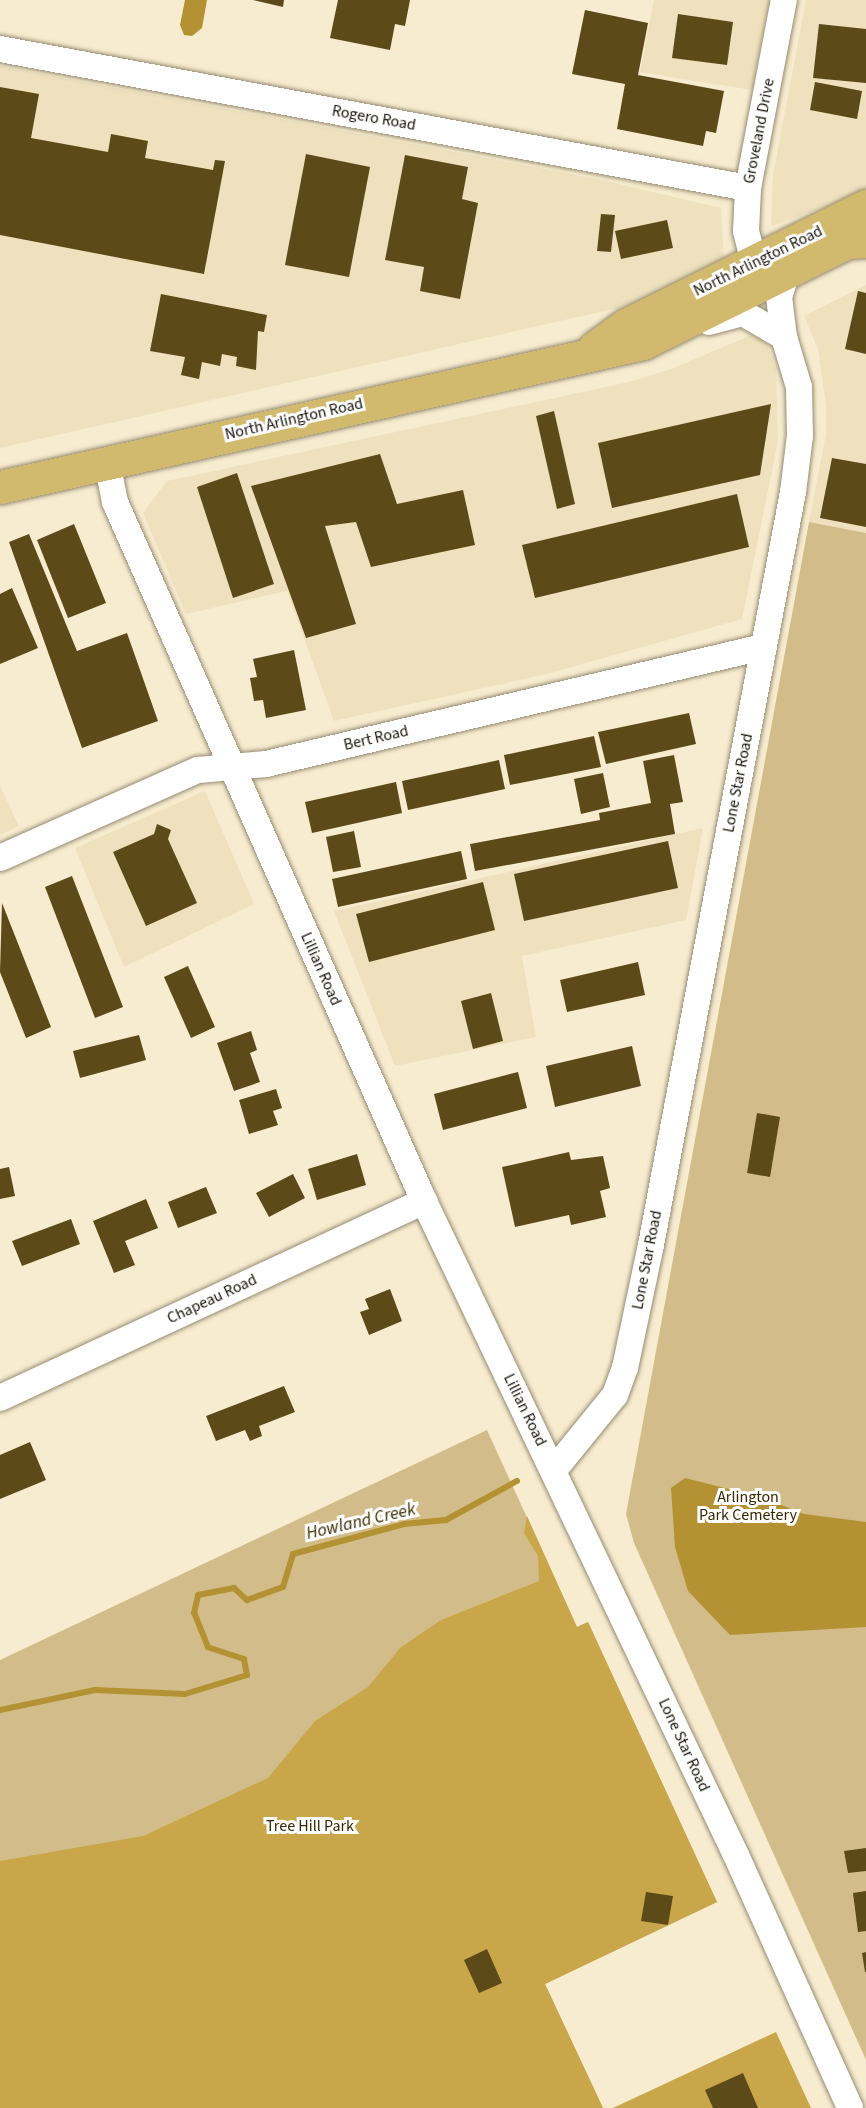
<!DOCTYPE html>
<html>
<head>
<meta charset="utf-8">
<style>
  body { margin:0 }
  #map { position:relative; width:866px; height:2108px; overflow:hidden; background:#f8ecd0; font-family:"Source Sans 3",sans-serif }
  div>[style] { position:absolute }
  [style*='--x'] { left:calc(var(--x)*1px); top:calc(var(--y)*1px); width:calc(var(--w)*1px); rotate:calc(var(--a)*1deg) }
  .built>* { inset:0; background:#efe1be }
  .green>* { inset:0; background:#d2bd8a }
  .forest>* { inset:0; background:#c9a649 }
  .water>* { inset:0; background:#b49132 }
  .stream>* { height:6px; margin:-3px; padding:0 3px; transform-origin:3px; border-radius:3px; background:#b49132 }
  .building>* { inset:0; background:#5d4a19 }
  .roads { filter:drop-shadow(0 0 2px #968c72) drop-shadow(0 0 2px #968c72) }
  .minor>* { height:26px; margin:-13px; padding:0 13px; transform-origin:13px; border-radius:13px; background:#fff }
  .major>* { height:33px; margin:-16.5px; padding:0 16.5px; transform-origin:16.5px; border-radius:16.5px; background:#d1ba6e }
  span { translate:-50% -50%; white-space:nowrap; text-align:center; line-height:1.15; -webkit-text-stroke:6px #fff; paint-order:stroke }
  .street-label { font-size:16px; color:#171309 }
  .park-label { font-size:16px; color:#362800 }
  .water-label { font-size:18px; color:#3c2e04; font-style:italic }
</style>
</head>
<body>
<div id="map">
  <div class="built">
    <div style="clip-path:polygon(654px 0,769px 0,752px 90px,640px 72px)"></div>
    <div style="clip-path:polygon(806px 0,866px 0,866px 193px,771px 226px,773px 175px)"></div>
    <div style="clip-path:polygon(0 66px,602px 180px,721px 208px,724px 262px,631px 305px,0 448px)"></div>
    <div style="clip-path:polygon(866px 285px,866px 533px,809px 522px,826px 434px,826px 406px,818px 349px,804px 316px)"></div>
    <div style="clip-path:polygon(756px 333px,766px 340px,776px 370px,778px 441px,742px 619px,547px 674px,334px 721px,287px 591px,186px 614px,143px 513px,167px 481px,629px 382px,674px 368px)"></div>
    <div style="clip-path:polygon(0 786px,19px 826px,0 835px)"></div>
    <div style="clip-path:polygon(205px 791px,254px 904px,124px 967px,75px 848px)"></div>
    <div style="clip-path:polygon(703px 828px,686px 920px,522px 956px,536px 1037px,395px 1066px,334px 911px)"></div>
  </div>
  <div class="green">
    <div style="clip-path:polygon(809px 522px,866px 533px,866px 2060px,634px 1543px,626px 1514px)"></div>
    <div style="clip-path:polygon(487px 1430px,577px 1627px,588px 1622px,717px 1902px,545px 1984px,603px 2108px,0 2108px,0 1660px)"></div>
  </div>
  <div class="forest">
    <div style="clip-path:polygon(527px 1516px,577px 1627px,588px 1622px,717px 1902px,545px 1984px,603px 2108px,0 2108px,0 1861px,143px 1836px,268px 1778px,315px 1721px,368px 1687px,400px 1648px,441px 1620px,539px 1581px,538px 1556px,524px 1533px)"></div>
    <div style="clip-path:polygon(776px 2032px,811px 2108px,613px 2108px)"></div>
  </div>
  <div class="water">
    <div style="clip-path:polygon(185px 0,207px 0,202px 28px,192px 36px,184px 35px,180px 25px)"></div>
    <div style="clip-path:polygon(685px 1478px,764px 1498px,804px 1514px,866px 1522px,866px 1627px,730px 1635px,688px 1591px,675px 1547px,671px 1488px)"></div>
  </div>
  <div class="stream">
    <div style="--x:0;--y:1710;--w:97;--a:-11.9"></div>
    <div style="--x:95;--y:1690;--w:90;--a:2.5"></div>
    <div style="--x:185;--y:1694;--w:65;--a:-17"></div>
    <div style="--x:247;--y:1675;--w:16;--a:-101"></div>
    <div style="--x:244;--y:1659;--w:38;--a:-162"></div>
    <div style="--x:208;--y:1647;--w:37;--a:-112"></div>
    <div style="--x:194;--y:1613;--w:18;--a:-77"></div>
    <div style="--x:198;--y:1595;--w:37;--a:-11"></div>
    <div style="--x:234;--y:1588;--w:18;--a:43"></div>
    <div style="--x:247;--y:1600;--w:38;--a:-20"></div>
    <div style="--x:283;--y:1587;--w:34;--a:-73"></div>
    <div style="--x:293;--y:1554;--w:115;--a:-15.1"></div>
    <div style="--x:404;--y:1524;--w:42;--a:-5.4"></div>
    <div style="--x:446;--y:1520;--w:81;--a:-28.8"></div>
  </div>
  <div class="building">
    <div style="clip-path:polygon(253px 0,284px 0,283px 7px)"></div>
    <div style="clip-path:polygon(338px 0,410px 0,405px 26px,395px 24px,390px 50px,330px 38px)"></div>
    <div style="clip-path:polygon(585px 10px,648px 23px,638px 75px,724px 91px,716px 133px,706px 131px,703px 146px,617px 129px,625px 84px,572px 74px)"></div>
    <div style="clip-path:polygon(678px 14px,733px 22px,727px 65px,672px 58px)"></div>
    <div style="clip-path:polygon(819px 24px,866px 29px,866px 83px,813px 78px)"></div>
    <div style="clip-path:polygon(815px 82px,862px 91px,857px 119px,810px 110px)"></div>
    <div style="clip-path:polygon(0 87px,39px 94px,31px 138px,108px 152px,111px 134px,148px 141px,145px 158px,213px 170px,215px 160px,225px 161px,204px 274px,0 235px)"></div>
    <div style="clip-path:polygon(306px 154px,370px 167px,349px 277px,285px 265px)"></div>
    <div style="clip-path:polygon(405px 155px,468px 167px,462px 199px,478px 203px,460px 299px,420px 291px,424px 267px,385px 260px)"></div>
    <div style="clip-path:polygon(601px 214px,615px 215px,611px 252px,597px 251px)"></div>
    <div style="clip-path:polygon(667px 220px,673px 248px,621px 259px,615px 231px)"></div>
    <div style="clip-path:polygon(858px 291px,866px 293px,866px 354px,845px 349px)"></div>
    <div style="clip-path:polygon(161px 294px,267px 315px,264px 332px,258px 331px,256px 370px,236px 366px,237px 357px,222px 354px,220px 366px,202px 362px,199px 379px,181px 375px,185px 357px,150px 351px)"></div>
    <div style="clip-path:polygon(771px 404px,760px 475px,612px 508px,598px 443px)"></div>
    <div style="clip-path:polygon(554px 411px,575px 504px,557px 509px,536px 416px)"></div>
    <div style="clip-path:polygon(380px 454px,397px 504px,463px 490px,475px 545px,371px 567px,356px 522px,325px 526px,356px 624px,306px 638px,251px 486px)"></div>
    <div style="clip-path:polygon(832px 458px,866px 464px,866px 527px,820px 518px)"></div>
    <div style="clip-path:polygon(237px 473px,274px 584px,233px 598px,197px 487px)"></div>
    <div style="clip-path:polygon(737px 494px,749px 547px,535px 598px,522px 545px)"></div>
    <div style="clip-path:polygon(74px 524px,106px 603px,68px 618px,37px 540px)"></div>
    <div style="clip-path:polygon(29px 534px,77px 651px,127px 633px,158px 721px,82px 748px,9px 542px)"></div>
    <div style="clip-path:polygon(12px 588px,38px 648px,0 664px,0 594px)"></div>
    <div style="clip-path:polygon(294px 650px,306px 710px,266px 718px,263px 700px,254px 701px,250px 678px,257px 677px,253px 659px)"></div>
    <div style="clip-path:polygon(689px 713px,696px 744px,606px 764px,598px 732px)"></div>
    <div style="clip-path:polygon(594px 736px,601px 767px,510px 785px,504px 755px)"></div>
    <div style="clip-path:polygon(674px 755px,683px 802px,670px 804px,675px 834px,475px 871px,470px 844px,600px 820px,599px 813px,651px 803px,643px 761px)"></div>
    <div style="clip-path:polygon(499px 760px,505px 789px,408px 810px,402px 781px)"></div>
    <div style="clip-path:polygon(603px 773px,610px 807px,581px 814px,574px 779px)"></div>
    <div style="clip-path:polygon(396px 782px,402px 813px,312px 833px,305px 802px)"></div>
    <div style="clip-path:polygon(157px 824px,171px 830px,168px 839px,197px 903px,146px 926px,113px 852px,154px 834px)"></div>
    <div style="clip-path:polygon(354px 831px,361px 867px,333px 872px,326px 837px)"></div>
    <div style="clip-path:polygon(668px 841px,678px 888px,524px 921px,514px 874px)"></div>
    <div style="clip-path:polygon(461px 851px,467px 879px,338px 907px,332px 879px)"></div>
    <div style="clip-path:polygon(72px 876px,123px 1007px,95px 1018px,45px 887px)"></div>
    <div style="clip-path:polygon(483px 882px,495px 930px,369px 962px,356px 914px)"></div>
    <div style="clip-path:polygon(2px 903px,51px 1027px,26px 1038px,0 972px)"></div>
    <div style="clip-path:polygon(638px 962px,645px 995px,567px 1012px,560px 980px)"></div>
    <div style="clip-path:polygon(188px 966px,215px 1027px,191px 1038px,164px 977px)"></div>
    <div style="clip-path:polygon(491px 993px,503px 1041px,473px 1049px,461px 1001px)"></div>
    <div style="clip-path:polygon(251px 1031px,257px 1050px,250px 1053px,260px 1082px,234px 1091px,217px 1043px)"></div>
    <div style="clip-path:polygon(139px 1035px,146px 1060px,80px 1078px,73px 1051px)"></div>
    <div style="clip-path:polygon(632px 1046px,641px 1086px,555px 1107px,546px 1066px)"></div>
    <div style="clip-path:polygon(518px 1072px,527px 1108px,443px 1130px,434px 1094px)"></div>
    <div style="clip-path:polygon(276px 1089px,282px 1108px,273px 1111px,278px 1125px,249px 1134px,239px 1100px)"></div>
    <div style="clip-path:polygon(757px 1113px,780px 1117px,770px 1177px,747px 1173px)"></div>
    <div style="clip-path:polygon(569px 1152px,571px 1160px,603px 1156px,610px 1188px,600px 1191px,606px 1217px,571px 1225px,569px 1215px,515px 1227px,502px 1167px)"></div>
    <div style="clip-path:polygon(357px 1154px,366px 1185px,317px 1200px,308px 1169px)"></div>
    <div style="clip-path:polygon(9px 1167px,15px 1196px,0 1199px,0 1169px)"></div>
    <div style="clip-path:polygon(293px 1174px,305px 1198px,269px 1217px,256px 1193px)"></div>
    <div style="clip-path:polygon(206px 1187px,217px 1213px,178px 1228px,168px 1202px)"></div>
    <div style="clip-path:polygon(146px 1199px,158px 1228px,125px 1241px,135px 1265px,114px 1273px,93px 1221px)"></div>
    <div style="clip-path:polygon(71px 1219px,80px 1244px,22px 1266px,12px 1241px)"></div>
    <div style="clip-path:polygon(390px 1289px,402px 1321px,369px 1335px,360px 1312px,369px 1309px,365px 1299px)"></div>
    <div style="clip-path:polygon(284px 1386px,295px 1412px,259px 1426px,262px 1436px,250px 1441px,245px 1430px,216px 1441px,206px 1416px)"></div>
    <div style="clip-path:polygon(30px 1442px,46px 1480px,0 1499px,0 1455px)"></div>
    <div style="clip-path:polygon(866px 1848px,866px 1871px,848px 1873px,844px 1851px)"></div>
    <div style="clip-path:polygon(866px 1891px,866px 1931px,858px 1932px,853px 1893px)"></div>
    <div style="clip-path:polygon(646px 1892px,673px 1896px,668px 1925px,641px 1921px)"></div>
    <div style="clip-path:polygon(487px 1949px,502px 1983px,479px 1993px,464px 1960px)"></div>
    <div style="clip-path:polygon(866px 1952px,866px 1972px,865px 1972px,862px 1953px)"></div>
    <div style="clip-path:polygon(743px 2073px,758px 2108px,713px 2108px,705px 2090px)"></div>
  </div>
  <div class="roads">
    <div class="minor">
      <div style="--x:0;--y:49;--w:761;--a:10.53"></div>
      <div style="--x:754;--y:263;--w:33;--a:-104"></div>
      <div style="--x:746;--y:231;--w:43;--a:-87.3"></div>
      <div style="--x:748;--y:188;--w:191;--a:-79.2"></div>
      <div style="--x:709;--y:322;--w:35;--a:-15"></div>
      <div style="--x:743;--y:313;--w:48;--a:30.3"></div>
      <div style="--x:107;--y:462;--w:41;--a:78.7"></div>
      <div style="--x:115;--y:502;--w:764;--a:66.15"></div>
      <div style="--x:424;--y:1201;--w:725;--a:64.5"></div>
      <div style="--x:736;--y:1855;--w:277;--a:65.7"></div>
      <div style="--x:0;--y:858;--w:217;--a:-24"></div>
      <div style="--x:198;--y:770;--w:68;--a:-5"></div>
      <div style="--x:266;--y:764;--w:511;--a:-13.25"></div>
      <div style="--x:0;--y:1398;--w:468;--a:-24.9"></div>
      <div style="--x:554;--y:1470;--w:97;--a:-50.9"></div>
      <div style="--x:615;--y:1395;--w:29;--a:-70"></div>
      <div style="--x:625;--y:1368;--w:126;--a:-78.1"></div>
      <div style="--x:651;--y:1245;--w:766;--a:-79.32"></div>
      <div style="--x:793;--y:492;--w:56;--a:-82.9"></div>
      <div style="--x:800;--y:436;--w:49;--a:-91.2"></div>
      <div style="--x:799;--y:387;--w:52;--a:-106.7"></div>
      <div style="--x:784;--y:337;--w:40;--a:-97.1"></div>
      <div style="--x:779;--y:297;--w:25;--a:-72"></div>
    </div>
    <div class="major">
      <div style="--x:594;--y:348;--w:39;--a:-36"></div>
      <div style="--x:626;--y:325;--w:268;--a:-26.4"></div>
      <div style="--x:0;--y:487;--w:659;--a:-12.62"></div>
      <div style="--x:643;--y:343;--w:228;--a:-26.3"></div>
      <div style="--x:847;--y:242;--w:19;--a:-3"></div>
    </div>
  </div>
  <div class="street-label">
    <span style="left:374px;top:118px;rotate:10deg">Rogero Road</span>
    <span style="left:759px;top:131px;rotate:-79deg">Groveland Drive</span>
    <span style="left:758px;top:261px;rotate:-26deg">North Arlington Road</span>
    <span style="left:294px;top:419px;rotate:-13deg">North Arlington Road</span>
    <span style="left:376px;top:738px;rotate:-13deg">Bert Road</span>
    <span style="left:738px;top:783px;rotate:-79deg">Lone Star Road</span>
    <span style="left:321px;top:969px;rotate:66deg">Lillian Road</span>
    <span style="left:647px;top:1260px;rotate:-79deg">Lone Star Road</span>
    <span style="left:212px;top:1299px;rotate:-25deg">Chapeau Road</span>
    <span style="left:525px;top:1410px;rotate:64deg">Lillian Road</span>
    <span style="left:684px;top:1745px;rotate:65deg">Lone Star Road</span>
  </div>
  <div class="park-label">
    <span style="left:748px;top:1506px">Arlington<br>Park Cemetery</span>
    <span style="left:310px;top:1826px">Tree Hill Park</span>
  </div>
  <div class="water-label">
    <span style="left:361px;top:1522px;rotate:-13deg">Howland Creek</span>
  </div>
</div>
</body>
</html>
